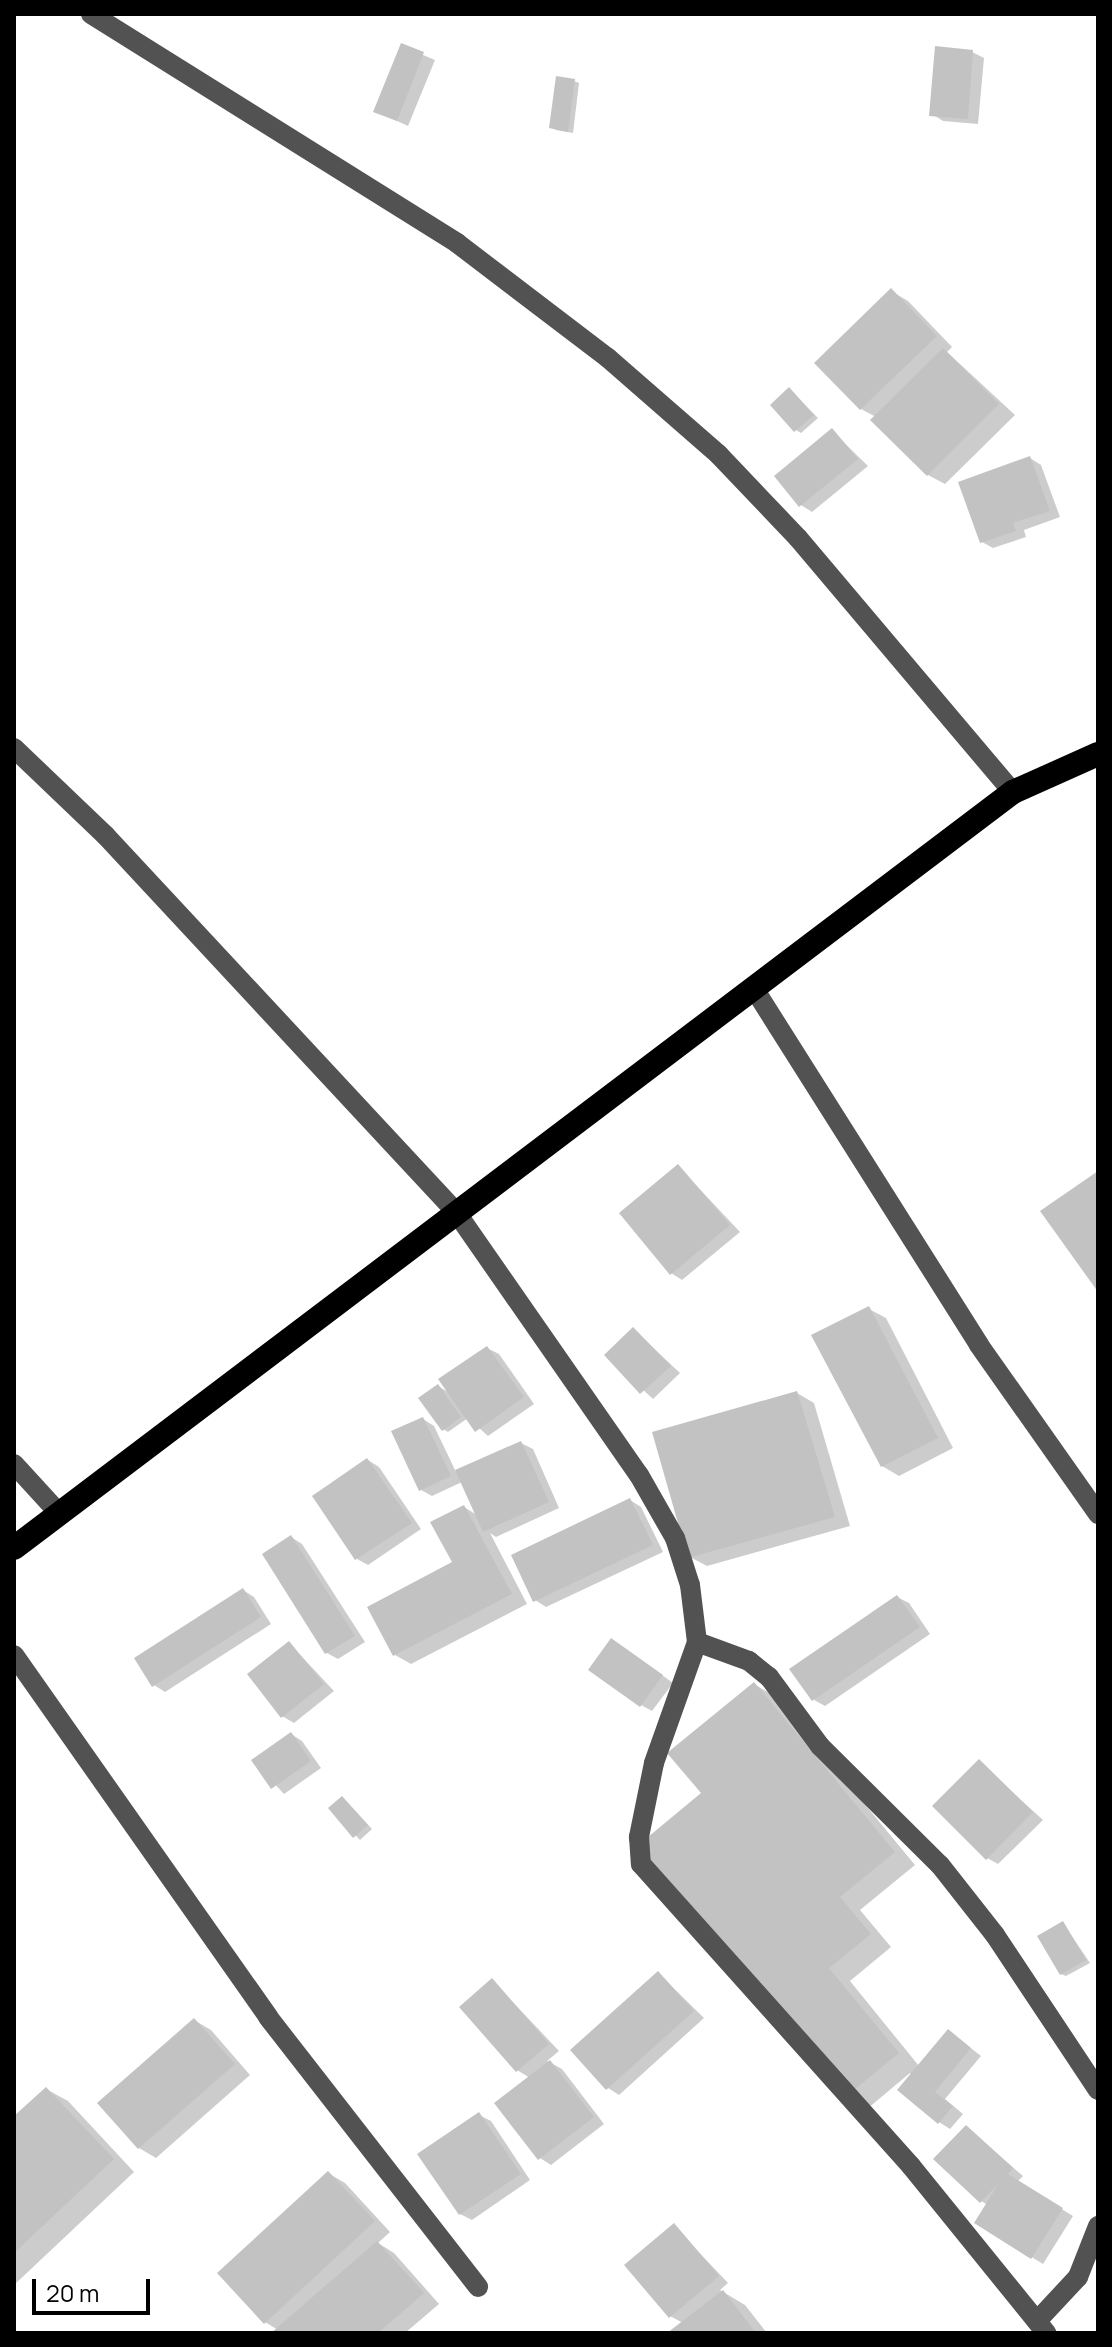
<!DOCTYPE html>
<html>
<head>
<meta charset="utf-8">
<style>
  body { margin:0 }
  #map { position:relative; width:1112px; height:2347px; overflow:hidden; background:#fff; font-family:Manrope,sans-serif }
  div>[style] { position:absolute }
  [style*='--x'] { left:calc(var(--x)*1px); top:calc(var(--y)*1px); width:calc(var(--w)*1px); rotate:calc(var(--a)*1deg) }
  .shadow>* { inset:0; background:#0003 }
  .building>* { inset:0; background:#c2c2c2 }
  .minor>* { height:20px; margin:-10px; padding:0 10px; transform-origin:10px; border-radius:10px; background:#525252 }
  .highway>* { height:24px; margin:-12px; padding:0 12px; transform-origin:12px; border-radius:12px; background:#000 }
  span { translate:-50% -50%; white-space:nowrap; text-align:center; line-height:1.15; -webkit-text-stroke:7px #fff; paint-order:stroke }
  .frame { position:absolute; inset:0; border:16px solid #000; pointer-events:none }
  .scale { position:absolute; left:32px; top:2279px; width:118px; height:36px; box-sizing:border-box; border:4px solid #000; border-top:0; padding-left:10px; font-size:24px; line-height:28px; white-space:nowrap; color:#000; -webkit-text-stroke:6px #fff; paint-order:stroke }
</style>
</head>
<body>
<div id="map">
  <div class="shadow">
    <div style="clip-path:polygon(402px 46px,435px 60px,408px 126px,375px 111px)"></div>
    <div style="clip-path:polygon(972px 52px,984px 58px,978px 124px,943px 121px,932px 114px)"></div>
    <div style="clip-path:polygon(574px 81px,579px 83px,573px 133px,556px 130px,551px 127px)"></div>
    <div style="clip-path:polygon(891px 291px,908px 301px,952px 347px,947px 352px,1015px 415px,945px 484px,928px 475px,876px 417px,861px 409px)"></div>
    <div style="clip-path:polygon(790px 390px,818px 418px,801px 433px,796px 430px)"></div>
    <div style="clip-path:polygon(832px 431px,868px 466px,812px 512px,801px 505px)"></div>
    <div style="clip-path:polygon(1030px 458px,1041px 465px,1060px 517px,1024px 530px,1026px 537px,993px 548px,982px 542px)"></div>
    <div style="clip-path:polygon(678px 1166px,740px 1232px,682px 1280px,671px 1273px)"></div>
    <div style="clip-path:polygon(869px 1309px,886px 1318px,953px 1448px,899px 1476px,882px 1466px)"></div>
    <div style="clip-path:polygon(634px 1330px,680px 1373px,653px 1399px,606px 1356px)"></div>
    <div style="clip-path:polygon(487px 1348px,499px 1354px,534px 1404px,488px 1436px,468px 1418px,448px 1432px,443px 1429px,438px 1386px,451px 1394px)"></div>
    <div style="clip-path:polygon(797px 1393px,814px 1403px,850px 1526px,707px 1566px,690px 1557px)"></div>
    <div style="clip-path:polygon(423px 1419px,434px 1426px,456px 1472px,521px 1443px,533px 1449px,559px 1508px,496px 1537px,490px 1533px,527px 1604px,411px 1664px,395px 1655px,455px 1563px,464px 1507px,477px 1515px,462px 1482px,432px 1496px,421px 1490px)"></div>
    <div style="clip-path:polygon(368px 1460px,379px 1467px,421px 1529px,368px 1565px,357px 1559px)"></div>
    <div style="clip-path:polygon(630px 1500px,641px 1507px,663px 1552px,546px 1607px,535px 1600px)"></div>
    <div style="clip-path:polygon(291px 1537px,302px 1544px,365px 1642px,338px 1659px,327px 1653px)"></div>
    <div style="clip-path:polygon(243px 1590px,254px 1597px,271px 1624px,165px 1692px,154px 1685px)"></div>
    <div style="clip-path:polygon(897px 1597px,909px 1603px,930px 1634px,825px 1706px,814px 1700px)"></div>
    <div style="clip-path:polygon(289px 1643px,334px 1691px,294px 1723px,282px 1716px)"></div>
    <div style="clip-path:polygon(623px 1647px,673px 1683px,652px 1711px,641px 1705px)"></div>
    <div style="clip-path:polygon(754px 1684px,776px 1697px,915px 1865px,860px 1910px,891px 1947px,850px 1981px,919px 2066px,949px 2031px,981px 2056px,945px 2099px,963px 2114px,950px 2129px,939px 2122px,910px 2073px,867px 2109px,846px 2097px,704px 1793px)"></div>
    <div style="clip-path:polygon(291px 1734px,302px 1741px,321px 1768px,284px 1794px,253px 1761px)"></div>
    <div style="clip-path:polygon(979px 1762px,1043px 1820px,998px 1864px,987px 1858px)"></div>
    <div style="clip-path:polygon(343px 1798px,372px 1829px,360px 1840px,331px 1809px)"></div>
    <div style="clip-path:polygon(1063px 1923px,1090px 1963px,1066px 1976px,1061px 1974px)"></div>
    <div style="clip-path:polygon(658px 1973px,704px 2018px,619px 2095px,608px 2088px)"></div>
    <div style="clip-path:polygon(492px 1980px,559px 2051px,547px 2061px,562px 2069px,604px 2124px,551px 2165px,540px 2158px,530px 2078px,517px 2070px)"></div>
    <div style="clip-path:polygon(194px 2020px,211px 2030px,250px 2075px,156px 2158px,139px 2148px)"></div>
    <div style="clip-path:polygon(46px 2089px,68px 2101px,134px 2172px,14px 2285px,14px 2119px)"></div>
    <div style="clip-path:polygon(479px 2115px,491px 2121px,530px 2180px,472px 2220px,460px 2214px)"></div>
    <div style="clip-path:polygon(967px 2127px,1023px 2176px,1017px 2182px,1073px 2216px,1043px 2264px,977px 2223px,988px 2205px,981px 2201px)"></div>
    <div style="clip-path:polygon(328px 2173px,345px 2183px,390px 2232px,378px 2243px,394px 2253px,439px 2304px,405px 2333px,274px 2333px,278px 2330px,265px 2322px)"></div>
    <div style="clip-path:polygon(674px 2226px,728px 2283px,720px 2290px,745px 2305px,767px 2333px,670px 2333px,683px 2323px,670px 2316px)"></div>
  </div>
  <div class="building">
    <div style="clip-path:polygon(401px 43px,424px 52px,397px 121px,373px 112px)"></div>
    <div style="clip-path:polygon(935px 46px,973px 50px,968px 119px,929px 116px)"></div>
    <div style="clip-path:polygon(556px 76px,575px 79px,568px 132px,549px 128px)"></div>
    <div style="clip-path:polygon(891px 288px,937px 336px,860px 410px,814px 363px)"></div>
    <div style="clip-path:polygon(943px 348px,999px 404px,927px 476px,870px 420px)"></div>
    <div style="clip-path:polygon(789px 387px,814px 415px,794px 432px,770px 405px)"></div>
    <div style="clip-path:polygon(832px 428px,858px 459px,799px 507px,774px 476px)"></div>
    <div style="clip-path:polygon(1030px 456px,1050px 511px,1013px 523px,1016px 531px,980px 543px,958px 482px)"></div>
    <div style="clip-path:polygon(678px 1164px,730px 1225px,670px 1275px,619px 1213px)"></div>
    <div style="clip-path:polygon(1098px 1171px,1098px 1292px,1040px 1211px)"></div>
    <div style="clip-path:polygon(869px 1306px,938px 1438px,881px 1467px,811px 1335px)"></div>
    <div style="clip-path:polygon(633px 1327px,671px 1366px,640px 1394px,604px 1355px)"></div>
    <div style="clip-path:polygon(487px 1346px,524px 1397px,475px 1432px,438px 1379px)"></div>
    <div style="clip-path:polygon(438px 1384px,461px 1417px,442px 1431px,418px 1398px)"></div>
    <div style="clip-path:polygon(797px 1391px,835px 1517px,688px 1558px,652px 1432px)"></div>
    <div style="clip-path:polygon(423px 1417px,451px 1476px,419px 1491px,391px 1431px)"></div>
    <div style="clip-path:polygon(521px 1441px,549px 1502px,483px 1532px,455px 1470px)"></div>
    <div style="clip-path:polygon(367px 1458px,412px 1523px,355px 1560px,312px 1496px)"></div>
    <div style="clip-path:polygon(630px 1498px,653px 1545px,533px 1602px,511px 1555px)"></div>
    <div style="clip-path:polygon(464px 1505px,512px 1594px,393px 1656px,367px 1607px,452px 1562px,430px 1522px)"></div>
    <div style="clip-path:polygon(291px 1535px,355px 1636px,325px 1654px,262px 1554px)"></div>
    <div style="clip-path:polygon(243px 1588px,261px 1617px,152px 1687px,134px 1658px)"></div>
    <div style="clip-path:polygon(897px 1595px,920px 1627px,812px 1701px,789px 1669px)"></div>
    <div style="clip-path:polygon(611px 1638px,663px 1675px,640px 1707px,588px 1670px)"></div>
    <div style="clip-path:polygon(289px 1641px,324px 1684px,281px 1718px,247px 1674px)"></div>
    <div style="clip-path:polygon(754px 1682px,895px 1852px,840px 1897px,871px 1934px,829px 1968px,899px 2053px,844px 2098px,636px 1847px,701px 1793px,667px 1753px)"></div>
    <div style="clip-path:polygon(291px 1732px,311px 1761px,271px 1789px,251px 1760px)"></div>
    <div style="clip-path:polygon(979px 1759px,1033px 1812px,986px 1860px,932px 1806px)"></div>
    <div style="clip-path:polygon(342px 1796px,368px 1825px,353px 1838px,328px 1808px)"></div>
    <div style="clip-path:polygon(1063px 1921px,1086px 1960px,1060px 1975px,1037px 1936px)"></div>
    <div style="clip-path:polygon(658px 1971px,694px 2011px,606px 2090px,570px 2050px)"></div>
    <div style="clip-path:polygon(492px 1978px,549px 2044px,516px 2072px,459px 2007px)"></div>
    <div style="clip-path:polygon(194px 2018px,235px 2064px,138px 2149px,97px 2103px)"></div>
    <div style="clip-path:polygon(948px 2029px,971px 2048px,935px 2092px,953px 2106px,938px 2124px,897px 2090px)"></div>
    <div style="clip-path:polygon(550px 2060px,594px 2117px,538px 2160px,494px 2103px)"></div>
    <div style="clip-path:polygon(46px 2087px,114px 2159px,14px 2253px,14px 2116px)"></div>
    <div style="clip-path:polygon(479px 2112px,521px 2174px,459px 2215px,417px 2154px)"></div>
    <div style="clip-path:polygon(966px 2125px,1013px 2168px,1008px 2174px,1063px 2208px,1031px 2259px,974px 2223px,999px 2183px,980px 2203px,933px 2159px)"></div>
    <div style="clip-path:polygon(328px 2171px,375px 2221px,264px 2324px,217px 2273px)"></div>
    <div style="clip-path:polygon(674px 2223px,719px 2276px,669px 2318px,624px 2265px)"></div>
    <div style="clip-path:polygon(377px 2241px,424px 2293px,378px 2333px,271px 2333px)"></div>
    <div style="clip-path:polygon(723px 2290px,756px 2333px,667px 2333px)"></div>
  </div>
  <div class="minor">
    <div style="--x:91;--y:14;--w:432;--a:32"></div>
    <div style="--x:457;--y:243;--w:190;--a:37.3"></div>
    <div style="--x:608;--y:358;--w:147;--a:41.1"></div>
    <div style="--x:719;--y:455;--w:115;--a:46.4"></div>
    <div style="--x:798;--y:538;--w:333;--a:49.8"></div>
    <div style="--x:14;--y:748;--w:127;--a:43.7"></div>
    <div style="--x:106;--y:836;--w:514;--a:47.05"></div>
    <div style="--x:456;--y:1212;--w:320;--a:55.2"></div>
    <div style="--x:639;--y:1475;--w:73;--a:60.3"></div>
    <div style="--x:675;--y:1538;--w:49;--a:72.3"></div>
    <div style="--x:690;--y:1585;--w:57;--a:83"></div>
    <div style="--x:697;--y:1642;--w:128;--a:109.6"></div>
    <div style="--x:654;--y:1763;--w:76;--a:101.5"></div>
    <div style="--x:639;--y:1837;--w:27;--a:86"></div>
    <div style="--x:641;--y:1864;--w:405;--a:48.2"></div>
    <div style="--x:911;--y:2166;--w:215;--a:51"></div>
    <div style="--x:753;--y:987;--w:423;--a:57.7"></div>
    <div style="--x:979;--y:1345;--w:207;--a:54.8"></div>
    <div style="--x:14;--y:1464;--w:65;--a:47.5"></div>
    <div style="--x:697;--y:1642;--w:55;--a:20.1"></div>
    <div style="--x:749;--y:1661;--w:26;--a:39"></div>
    <div style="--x:769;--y:1677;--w:86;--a:53.5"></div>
    <div style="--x:820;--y:1746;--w:169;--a:44.8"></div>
    <div style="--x:940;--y:1865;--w:89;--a:51.8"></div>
    <div style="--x:995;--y:1935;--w:186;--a:56.4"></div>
    <div style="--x:14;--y:1655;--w:442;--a:54.9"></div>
    <div style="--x:268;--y:2017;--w:342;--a:52.1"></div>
    <div style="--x:1037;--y:2321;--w:60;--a:-47"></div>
    <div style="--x:1078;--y:2277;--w:55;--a:-68.6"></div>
  </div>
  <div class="highway">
    <div style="--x:14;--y:1548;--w:1253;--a:-37.12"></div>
    <div style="--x:1013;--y:792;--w:93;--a:-24.1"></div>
  </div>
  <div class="frame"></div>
  <div class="scale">20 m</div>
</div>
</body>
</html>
